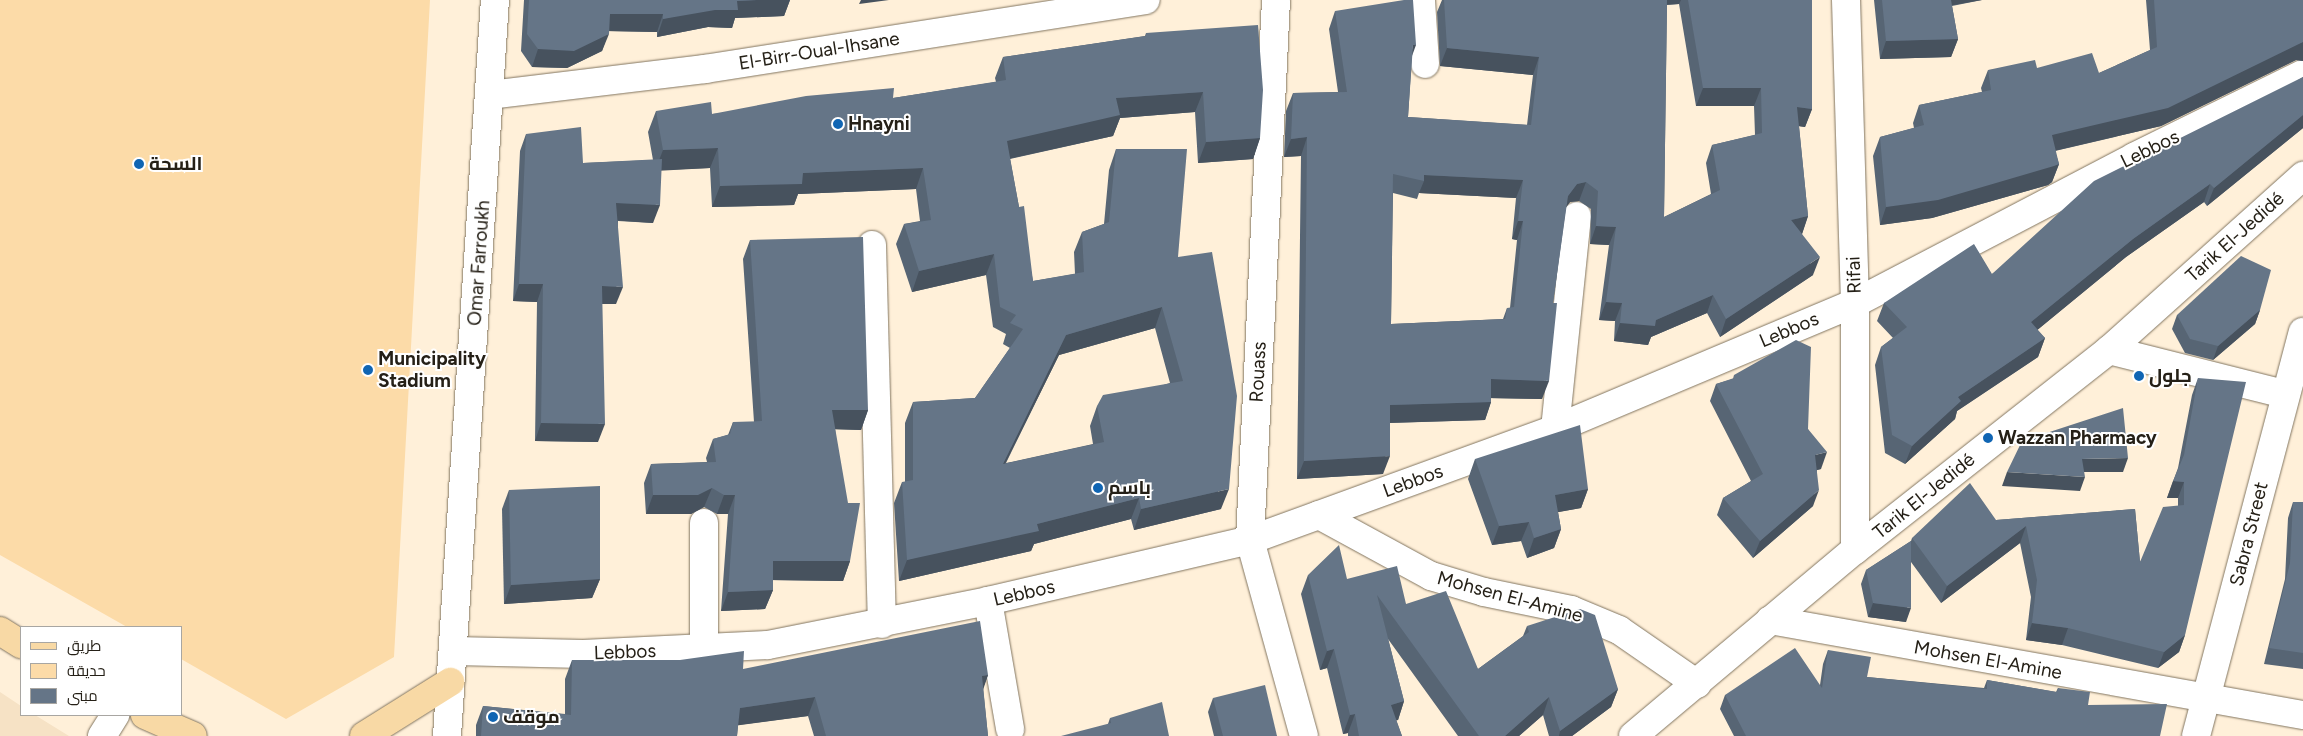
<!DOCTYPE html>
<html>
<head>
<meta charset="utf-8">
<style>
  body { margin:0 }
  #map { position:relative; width:2303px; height:736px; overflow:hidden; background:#fff0d9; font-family:Figtree,Cairo,sans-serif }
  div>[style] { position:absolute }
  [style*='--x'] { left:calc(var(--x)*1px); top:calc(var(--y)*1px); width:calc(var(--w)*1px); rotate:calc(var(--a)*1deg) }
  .built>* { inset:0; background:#f6e2c5 }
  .green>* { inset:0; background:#fcdba8 }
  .roads { filter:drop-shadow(0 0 1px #827560) drop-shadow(0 0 1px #827560) }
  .minor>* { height:28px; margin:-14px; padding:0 14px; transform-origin:14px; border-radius:14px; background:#fff }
  .major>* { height:28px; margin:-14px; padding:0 14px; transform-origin:14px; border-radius:14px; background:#f8d9a5 }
  .wall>* { inset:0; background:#576574 }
  .shaded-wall>* { inset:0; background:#47525e }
  .building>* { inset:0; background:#657587 }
  .dots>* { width:14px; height:14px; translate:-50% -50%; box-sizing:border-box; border:2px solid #fff; border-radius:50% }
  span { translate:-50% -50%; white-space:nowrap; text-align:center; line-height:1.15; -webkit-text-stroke:4px #fff; paint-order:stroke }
  .street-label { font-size:19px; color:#252017 }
  .poi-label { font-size:19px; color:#252017; font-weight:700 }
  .left { translate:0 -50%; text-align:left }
  .legend { position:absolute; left:20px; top:626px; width:162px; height:90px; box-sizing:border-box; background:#fff; border:1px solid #a8a6a2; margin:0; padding:6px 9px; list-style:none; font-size:15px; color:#252017 }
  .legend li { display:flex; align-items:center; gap:10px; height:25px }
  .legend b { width:25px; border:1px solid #a8a6a2 }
</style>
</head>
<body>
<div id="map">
  <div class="built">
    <div style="clip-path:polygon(0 692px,21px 706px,21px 715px,35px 715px,69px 736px,0 736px)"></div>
  </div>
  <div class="green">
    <div style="clip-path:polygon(0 0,430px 0,394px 657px,286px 719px,181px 659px,181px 627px,127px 627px,0 555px)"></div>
  </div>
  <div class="roads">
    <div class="minor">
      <div style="--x:1276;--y:0;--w:541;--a:92.76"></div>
      <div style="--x:1250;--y:540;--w:203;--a:74.6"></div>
      <div style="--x:1421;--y:0;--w:64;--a:86.4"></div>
      <div style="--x:1846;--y:0;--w:303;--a:88.3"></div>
      <div style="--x:1855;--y:303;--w:247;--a:90"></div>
      <div style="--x:490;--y:95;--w:217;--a:-6.9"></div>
      <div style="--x:705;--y:69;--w:446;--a:-8.9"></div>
      <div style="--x:872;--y:245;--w:379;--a:88.5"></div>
      <div style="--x:2109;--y:350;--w:180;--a:14.1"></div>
      <div style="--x:1555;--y:429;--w:214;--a:-84.1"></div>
      <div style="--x:1319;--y:515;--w:128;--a:28.6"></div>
      <div style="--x:1431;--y:576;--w:55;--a:16.8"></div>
      <div style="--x:1484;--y:592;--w:89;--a:11.7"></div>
      <div style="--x:1571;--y:610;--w:52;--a:22.6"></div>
      <div style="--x:1619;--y:630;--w:95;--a:34.7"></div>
      <div style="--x:704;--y:523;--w:125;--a:90"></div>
      <div style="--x:988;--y:601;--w:130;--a:80.2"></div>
      <div style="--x:1770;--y:620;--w:541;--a:10.11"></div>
      <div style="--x:455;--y:651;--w:128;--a:1.3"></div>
      <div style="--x:583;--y:654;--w:185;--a:-2.8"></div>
      <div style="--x:768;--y:645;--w:224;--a:-11.3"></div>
      <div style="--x:988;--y:601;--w:269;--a:-13.1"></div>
      <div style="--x:1250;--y:540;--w:325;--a:-20"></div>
      <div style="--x:1555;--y:429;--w:325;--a:-22.8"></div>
      <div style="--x:1855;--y:303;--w:315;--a:-27.6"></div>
      <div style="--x:2134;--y:157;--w:188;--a:-26.2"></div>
      <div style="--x:102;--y:736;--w:25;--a:-58"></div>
      <div style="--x:447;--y:736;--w:738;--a:-86.27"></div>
      <div style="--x:1633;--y:736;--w:290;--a:-40"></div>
      <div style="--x:1855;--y:550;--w:323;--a:-38.2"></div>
      <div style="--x:2109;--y:350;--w:261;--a:-41.9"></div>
      <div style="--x:2196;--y:736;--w:418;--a:-75.2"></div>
    </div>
    <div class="major">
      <div style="--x:0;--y:631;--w:25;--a:32"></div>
      <div style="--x:145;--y:715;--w:52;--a:23.6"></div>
      <div style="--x:364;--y:736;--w:102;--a:-32.1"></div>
    </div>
  </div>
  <div class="wall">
    <div style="clip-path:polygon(524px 0,790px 0,784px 16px,735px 18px,732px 28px,708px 27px,657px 37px,657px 32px,609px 31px,602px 51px,567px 68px,532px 67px,521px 51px)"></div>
    <div style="clip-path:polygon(evenodd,1442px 0,1812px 0,1812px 109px,1805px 127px,1799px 126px,1808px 216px,1802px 234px,1813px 275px,1720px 337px,1707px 313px,1651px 337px,1648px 345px,1614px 341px,1615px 321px,1599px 320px,1609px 245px,1590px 244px,1591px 209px,1579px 201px,1570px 202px,1566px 207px,1553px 303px,1542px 399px,1491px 398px,1491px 402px,1485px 420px,1390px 423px,1383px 474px,1297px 479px,1301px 156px,1284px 157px,1286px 111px,1293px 93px,1338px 92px,1329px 29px,1335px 11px,1412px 55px,1408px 117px,1527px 125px,1533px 75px,1440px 66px,1437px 12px,1442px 0,1679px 4px,1696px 106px,1754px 106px,1755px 135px,1712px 145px,1706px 163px,1711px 194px,1664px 217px,1667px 5px,1679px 4px,1442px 0,1393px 193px,1417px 199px,1419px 193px,1516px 198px,1512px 239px,1517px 240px,1510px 308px,1507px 308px,1503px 319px,1391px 324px,1393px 193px)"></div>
    <div style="clip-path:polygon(1874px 0,1982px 0,1952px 6px,1958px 39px,1951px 57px,1880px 59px)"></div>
    <div style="clip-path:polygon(2146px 0,2303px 0,2303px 61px,2296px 60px,2161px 126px,2055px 151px,2059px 164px,2052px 182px,2048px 185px,1932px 218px,1880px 225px,1873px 156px,1880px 137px,1914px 128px,1913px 123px,1919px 105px,1982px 92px,1981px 88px,1988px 70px,2037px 68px,2099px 73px,2150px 50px)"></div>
    <div style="clip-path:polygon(evenodd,1146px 33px,1260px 138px,1253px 159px,1198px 163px,1195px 112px,1120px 118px,1113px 136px,1010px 159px,1033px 281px,1075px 274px,1074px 252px,1082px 232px,1104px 224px,1109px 170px,1116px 149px,1178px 257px,1221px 509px,1134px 530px,1131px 519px,1034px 544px,1031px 551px,899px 581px,894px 503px,902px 482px,905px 482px,905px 423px,913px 402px,975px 398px,1010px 348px,1003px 344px,1006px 334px,993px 327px,986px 275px,912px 292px,896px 244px,904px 224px,920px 221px,916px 189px,798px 194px,794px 205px,712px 207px,710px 168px,661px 170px,653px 223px,618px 221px,616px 304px,602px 304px,598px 442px,535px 441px,537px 302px,513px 301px,520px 151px,526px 134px,583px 163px,653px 160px,648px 132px,656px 111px,712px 114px,893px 98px,996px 82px,995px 78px,1003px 57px,1145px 36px,1146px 33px,1155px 328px,1170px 383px,1097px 406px,1090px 426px,1093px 444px,1006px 463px,1059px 355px,1155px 328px)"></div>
    <div style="clip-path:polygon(2303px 77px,2303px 128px,2207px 206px,2204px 202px,2126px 257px,2037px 330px,2045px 338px,2038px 357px,1957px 411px,1955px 419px,1905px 464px,1885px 453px,1875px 365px,1881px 347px,1893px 338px,1877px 321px,1884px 303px,1992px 274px)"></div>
    <div style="clip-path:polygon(750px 240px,868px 410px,861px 430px,835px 429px,850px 561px,843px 581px,773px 580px,773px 590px,765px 609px,721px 611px,728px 514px,717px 514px,704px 507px,691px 514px,646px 514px,644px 483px,651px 464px,707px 462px,706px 458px,713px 439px,728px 435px,733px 422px,754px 422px,743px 259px)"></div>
    <div style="clip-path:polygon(2260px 310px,2255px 324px,2213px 360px,2185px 353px,2172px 329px,2177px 315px)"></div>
    <div style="clip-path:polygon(1734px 375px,1808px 429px,1821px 469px,1817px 470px,1813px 506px,1753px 558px,1717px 515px,1723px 498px,1751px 481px,1710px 401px,1716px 384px,1733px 379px)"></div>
    <div style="clip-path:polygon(2198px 378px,2185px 635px,2179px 652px,2158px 668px,2062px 645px,2026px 640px,2031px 597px,2020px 543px,1941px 603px,1911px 562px,1906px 622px,1868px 617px,1861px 584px,1866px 570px,1911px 541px,1912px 538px,1996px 520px,2135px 509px,2140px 562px,2178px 506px,2178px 498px,2167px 498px,2178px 468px,2192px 395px)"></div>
    <div style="clip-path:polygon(1475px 459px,1588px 489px,1581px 508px,1558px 512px,1561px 529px,1554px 548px,1527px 558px,1521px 541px,1492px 545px,1468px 479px)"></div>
    <div style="clip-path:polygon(509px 490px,600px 579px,592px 598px,504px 604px,502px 509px)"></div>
    <div style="clip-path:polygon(2293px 502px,2303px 502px,2303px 669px,2264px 664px,2285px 579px,2288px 518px)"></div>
    <div style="clip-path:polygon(1308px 575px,1347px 579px,1406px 604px,1478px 669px,1523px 636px,1527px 626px,1618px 689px,1611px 707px,1572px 736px,1549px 736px,1543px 715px,1519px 736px,1458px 736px,1388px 639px,1404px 701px,1398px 720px,1396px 720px,1402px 736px,1348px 736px,1348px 733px,1343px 734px,1327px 668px,1320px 670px,1301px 594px)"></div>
    <div style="clip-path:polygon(1828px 650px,1867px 677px,1984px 688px,1987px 680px,2056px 692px,2058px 688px,2088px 705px,2160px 736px,1734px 736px,1720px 709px,1725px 695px,1820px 685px,1823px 664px)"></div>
    <div style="clip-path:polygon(572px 660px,743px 669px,988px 675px,983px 688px,988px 736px,814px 736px,808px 716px,738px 725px,737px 736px,476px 736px,476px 725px,483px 706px,565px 714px,565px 679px)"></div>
    <div style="clip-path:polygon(1213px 698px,1277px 736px,1214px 736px,1208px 712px)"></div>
    <div style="clip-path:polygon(1110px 718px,1169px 736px,1108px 724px)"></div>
  </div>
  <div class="shaded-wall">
    <div style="clip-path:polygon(757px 0,790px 0,784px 16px,735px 18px,732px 28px,708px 27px,657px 37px,663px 19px,737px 1px)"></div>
    <div style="clip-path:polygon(861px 0,889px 0,859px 4px)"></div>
    <div style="clip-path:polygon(1663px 0,1681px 0,1679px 4px,1661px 5px)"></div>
    <div style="clip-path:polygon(1945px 0,1982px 0,1942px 7px)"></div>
    <div style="clip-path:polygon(610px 14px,663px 14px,657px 32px,604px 31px)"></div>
    <div style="clip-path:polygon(609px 34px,602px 51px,567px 68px,532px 67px,538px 49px)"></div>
    <div style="clip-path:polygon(1958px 39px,1951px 57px,1880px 59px,1886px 41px)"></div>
    <div style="clip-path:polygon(2303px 42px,2303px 61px,2296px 60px,2161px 126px,2045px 153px,2052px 135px)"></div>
    <div style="clip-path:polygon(1413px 45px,1416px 45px,1409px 64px)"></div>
    <div style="clip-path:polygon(1447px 48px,1539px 57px,1533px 75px,1440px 66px)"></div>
    <div style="clip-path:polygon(1703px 88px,1761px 88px,1754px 106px,1696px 106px)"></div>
    <div style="clip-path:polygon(1203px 92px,1195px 112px,1120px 118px,1113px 136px,999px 161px,1007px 141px,1116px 98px)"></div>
    <div style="clip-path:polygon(1797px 107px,1812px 109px,1805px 127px,1790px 125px)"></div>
    <div style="clip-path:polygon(2303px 115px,2303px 128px,2207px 206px,2214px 188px)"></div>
    <div style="clip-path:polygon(1307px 137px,1301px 156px,1284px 157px,1291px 139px)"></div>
    <div style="clip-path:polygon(1260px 138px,1253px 159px,1198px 163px,1206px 142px)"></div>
    <div style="clip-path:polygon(718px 148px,710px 168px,655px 171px,663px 150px)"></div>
    <div style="clip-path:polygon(2059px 164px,2052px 182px,2048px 185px,1932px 218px,1880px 225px,1886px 207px)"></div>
    <div style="clip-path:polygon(923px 168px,916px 189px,798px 194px,794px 205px,712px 207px,720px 186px,803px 173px)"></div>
    <div style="clip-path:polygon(1424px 175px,1523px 180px,1516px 198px,1419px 193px,1424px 181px)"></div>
    <div style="clip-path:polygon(1586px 182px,1579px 201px,1570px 202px,1561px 214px,1568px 196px,1577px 184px)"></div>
    <div style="clip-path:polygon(2210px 184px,2204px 202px,2126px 257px,2024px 341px,2031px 322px,2133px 239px)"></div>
    <div style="clip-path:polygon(616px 203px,660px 205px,653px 223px,610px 220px)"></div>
    <div style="clip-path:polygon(1808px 216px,1802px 234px,1791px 220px)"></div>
    <div style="clip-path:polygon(1518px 221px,1523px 221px,1517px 240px,1512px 239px)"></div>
    <div style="clip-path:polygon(1596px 226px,1616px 227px,1609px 245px,1590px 244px)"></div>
    <div style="clip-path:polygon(994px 254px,986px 275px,912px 292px,919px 271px)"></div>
    <div style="clip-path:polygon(1820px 257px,1813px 275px,1720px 337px,1726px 319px)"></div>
    <div style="clip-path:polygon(519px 284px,543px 284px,537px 302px,513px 301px)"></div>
    <div style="clip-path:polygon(602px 286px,623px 287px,616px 304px,595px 304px)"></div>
    <div style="clip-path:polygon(1713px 295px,1707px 313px,1651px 337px,1648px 345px,1614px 341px,1620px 323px,1656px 320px)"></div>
    <div style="clip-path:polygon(1606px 302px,1622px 303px,1615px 321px,1599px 320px)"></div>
    <div style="clip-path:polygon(1162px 307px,1155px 328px,1059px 355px,995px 484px,1003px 464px,1066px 335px)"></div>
    <div style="clip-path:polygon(2260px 310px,2255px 324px,2213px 360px,2218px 346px)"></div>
    <div style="clip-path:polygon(2045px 338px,2038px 357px,1957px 411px,1955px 419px,1905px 464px,1912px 446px,1958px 397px)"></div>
    <div style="clip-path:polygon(1491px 379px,1549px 381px,1542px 399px,1484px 398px)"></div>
    <div style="clip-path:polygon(1491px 402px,1485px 420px,1384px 423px,1390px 405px)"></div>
    <div style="clip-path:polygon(832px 410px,868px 410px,861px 430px,825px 429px)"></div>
    <div style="clip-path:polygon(541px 423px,605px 424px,598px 442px,535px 441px)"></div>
    <div style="clip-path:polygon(1827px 452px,1821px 469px,1809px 472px,1815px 455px)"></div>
    <div style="clip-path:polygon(1390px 456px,1383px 474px,1297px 479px,1304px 461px)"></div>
    <div style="clip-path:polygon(2128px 458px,2123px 472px,2077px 472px,2082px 459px)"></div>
    <div style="clip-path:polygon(2007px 472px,2085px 477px,2080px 491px,2002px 486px)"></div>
    <div style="clip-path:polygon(2173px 481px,2184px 482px,2178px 498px,2167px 498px)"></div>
    <div style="clip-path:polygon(712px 488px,704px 507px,691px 514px,646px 514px,653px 495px)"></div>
    <div style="clip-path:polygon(1229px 489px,1221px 509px,1134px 530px,1141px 509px)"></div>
    <div style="clip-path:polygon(1588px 489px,1581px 508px,1548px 514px,1555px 495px)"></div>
    <div style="clip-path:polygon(1819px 490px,1813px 506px,1753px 558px,1760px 541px)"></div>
    <div style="clip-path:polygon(724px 495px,735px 495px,728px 514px,717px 514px)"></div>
    <div style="clip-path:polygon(1139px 498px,1131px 519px,1034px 544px,1031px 551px,899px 581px,907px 560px,1037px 524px)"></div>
    <div style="clip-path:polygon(1529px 522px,1521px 541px,1492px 545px,1499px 526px)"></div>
    <div style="clip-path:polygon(2026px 526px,2020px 543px,1941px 603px,1947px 586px)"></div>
    <div style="clip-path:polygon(1561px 529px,1554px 548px,1527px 558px,1534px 538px)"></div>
    <div style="clip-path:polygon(773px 561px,850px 561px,843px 581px,766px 580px)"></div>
    <div style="clip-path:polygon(600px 579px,592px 598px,504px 604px,511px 585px)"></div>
    <div style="clip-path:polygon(773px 590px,765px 609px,721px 611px,728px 592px)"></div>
    <div style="clip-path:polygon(1873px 603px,1911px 608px,1906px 622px,1868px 617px)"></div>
    <div style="clip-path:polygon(2032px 623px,2068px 628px,2062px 645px,2026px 640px)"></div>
    <div style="clip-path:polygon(2185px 635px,2179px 652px,2158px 668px,2164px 652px)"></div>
    <div style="clip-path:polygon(1334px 649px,1327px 668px,1320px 670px,1327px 651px)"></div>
    <div style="clip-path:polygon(988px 675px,982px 693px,982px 676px)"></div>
    <div style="clip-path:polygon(1618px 689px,1611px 707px,1572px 736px,1559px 736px,1560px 731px)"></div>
    <div style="clip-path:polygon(815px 697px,808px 716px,733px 726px,740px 708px)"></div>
    <div style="clip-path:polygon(1549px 697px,1543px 715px,1519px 736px,1505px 736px)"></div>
    <div style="clip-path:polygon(1404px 701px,1398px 720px,1384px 724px,1391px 705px)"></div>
    <div style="clip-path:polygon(1355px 714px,1348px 733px,1343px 734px,1350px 715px)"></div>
  </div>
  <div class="building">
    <div style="clip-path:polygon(529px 0,757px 0,737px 1px,738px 10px,715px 10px,663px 19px,663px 14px,610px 14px,609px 34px,574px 51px,538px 49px,527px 34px)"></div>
    <div style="clip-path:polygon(evenodd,1404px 0,1413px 0,1416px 45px,1413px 45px,1408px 117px,1531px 125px,1539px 57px,1447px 48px,1444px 0,1667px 0,1664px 217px,1720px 190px,1712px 145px,1762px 133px,1761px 88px,1703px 88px,1688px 0,1812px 0,1812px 109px,1797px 107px,1808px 216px,1791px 220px,1820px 257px,1726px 319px,1713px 295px,1656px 320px,1655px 326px,1620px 323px,1622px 303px,1606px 302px,1616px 227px,1596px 226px,1598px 191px,1586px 182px,1577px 184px,1568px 196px,1553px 303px,1557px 303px,1549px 381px,1491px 379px,1491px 402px,1390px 405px,1390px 456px,1304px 461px,1307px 137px,1291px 139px,1293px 93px,1347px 92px,1335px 11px,1404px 0,1393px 174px,1424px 181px,1424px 175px,1523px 180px,1518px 221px,1523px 221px,1514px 307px,1507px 308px,1505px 319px,1391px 324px,1393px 174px)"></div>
    <div style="clip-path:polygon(1882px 0,1951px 0,1958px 39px,1886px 41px)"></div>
    <div style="clip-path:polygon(2154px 0,2303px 0,2303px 42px,2168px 108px,2052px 135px,2059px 164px,2054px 166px,1938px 200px,1886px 207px,1880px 137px,1924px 125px,1919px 105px,1991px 90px,1988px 70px,2035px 60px,2037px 68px,2092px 53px,2099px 73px,2157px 47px)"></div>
    <div style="clip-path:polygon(evenodd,1258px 25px,1263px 90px,1260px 138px,1206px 142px,1203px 92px,1116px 98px,1120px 115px,1007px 141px,1019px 207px,1024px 206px,1033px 281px,1084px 272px,1082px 232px,1109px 222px,1116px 149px,1187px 149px,1178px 257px,1212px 252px,1237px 396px,1229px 489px,1141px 509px,1139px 498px,1037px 524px,1039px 531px,907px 560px,902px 482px,913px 480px,913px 402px,975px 398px,1023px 329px,1010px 323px,1016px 315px,1000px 307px,994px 254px,919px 271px,904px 224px,931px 220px,923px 168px,803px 173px,802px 184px,720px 186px,718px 148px,663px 150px,656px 111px,711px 102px,712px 114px,806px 96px,894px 88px,893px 98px,1006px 80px,1003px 57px,1146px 36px,1146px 33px,1258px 25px,1162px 307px,1183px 381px,1103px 395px,1097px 406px,1104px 442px,1003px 464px,1066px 335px,1162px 307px)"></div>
    <div style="clip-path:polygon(2303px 77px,2303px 115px,2214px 188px,2210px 184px,2133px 239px,2031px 322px,2045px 338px,1958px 397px,1961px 401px,1912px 446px,1892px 435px,1881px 347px,1907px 327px,1884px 303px,1974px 244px,1992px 274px,2094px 181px)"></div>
    <div style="clip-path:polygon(581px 127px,583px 163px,662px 159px,660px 205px,616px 203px,623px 287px,602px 286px,605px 424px,541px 423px,543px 284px,519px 284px,526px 134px)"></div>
    <div style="clip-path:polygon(863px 237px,868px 410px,832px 410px,848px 503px,860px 503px,850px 561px,773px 561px,773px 590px,728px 592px,735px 495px,724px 495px,712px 488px,698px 495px,653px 495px,651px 464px,716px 462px,713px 439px,730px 434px,733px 422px,762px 421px,750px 240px)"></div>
    <div style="clip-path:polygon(2241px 256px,2271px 270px,2260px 310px,2218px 346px,2190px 339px,2177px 315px)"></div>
    <div style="clip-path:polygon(1796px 340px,1811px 347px,1808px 429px,1827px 452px,1815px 455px,1819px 490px,1760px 541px,1723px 498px,1763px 474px,1716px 384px,1734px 378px,1734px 375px)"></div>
    <div style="clip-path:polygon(2198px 378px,2246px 382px,2185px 635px,2164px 652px,2068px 628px,2032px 623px,2037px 580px,2026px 526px,1947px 586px,1912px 538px,1970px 483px,1996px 520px,2135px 509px,2140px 562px,2163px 507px,2184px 505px,2184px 482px,2173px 481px,2184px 455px)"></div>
    <div style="clip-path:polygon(2123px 408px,2128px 458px,2082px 459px,2085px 477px,2007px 472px,2022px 441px)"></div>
    <div style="clip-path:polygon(1580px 425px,1588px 489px,1555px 495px,1561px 529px,1534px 538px,1529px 522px,1499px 526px,1475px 459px)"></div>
    <div style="clip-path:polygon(600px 486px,600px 579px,511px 585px,509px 490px)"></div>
    <div style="clip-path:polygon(2293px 502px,2303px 502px,2303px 653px,2269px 648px,2290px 563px)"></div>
    <div style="clip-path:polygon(1911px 541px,1911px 608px,1873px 603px,1866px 570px)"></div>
    <div style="clip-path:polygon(1339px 545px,1347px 579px,1397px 566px,1406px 604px,1446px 591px,1478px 669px,1529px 632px,1527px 626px,1580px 609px,1595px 615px,1618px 689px,1560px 731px,1549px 697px,1505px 736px,1479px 736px,1377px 595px,1404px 701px,1391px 705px,1402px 736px,1359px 736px,1355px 714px,1350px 715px,1334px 649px,1327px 651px,1308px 575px)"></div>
    <div style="clip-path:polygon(980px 621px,988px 675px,982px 676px,988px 736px,826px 736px,815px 697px,740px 708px,737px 736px,481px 736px,483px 706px,571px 715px,572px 660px,680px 660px,744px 651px,743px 669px)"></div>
    <div style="clip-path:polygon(1795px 648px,1822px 688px,1828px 650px,1871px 657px,1867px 677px,1987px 689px,1987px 680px,2057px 692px,2058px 688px,2090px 692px,2088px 705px,2167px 704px,2160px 736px,1746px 736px,1725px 695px)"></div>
    <div style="clip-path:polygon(1265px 685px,1277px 736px,1223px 736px,1213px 698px)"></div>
    <div style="clip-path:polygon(1162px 702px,1169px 736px,1061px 736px,1111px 723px,1110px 718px)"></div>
  </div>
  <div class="dots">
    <div style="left:838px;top:124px;background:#1065b3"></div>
    <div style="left:139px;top:164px;background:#1065b3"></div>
    <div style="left:368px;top:370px;background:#1065b3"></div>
    <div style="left:2139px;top:376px;background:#1065b3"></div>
    <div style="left:1988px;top:438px;background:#1065b3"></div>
    <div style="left:1098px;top:488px;background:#1065b3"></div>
    <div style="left:493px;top:717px;background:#1065b3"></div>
  </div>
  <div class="street-label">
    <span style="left:819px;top:51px;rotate:-9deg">El-Birr-Oual-Ihsane</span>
    <span style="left:2150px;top:149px;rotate:-26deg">Lebbos</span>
    <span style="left:2235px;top:237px;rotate:-42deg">Tarik El-Jedidé</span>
    <span style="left:479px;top:263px;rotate:-86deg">Omar Farroukh</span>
    <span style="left:1854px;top:275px;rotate:-92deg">Rifai</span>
    <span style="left:1789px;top:330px;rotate:-23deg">Lebbos</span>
    <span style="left:1258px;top:372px;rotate:-87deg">Rouass</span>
    <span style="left:1413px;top:481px;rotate:-20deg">Lebbos</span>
    <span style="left:1924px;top:496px;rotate:-39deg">Tarik El-Jedidé</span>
    <span style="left:2249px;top:534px;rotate:-76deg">Sabra Street</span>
    <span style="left:1024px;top:593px;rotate:-13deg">Lebbos</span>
    <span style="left:1510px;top:597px;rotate:15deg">Mohsen El-Amine</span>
    <span style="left:625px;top:652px;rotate:-2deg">Lebbos</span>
    <span style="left:1988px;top:660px;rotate:10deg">Mohsen El-Amine</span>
  </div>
  <div class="poi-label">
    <span class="left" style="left:848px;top:124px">Hnayni</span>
    <span class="left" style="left:149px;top:164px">السحة</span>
    <span class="left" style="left:378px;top:370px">Municipality<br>Stadium</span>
    <span class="left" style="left:2149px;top:376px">جلول</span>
    <span class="left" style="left:1998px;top:438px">Wazzan Pharmacy</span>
    <span class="left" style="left:1108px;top:488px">باسم</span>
    <span class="left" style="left:503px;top:717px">موقف</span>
  </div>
  <ul class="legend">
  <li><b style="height:6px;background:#f8d9a5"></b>طريق</li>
  <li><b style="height:14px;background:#fcdba8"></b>حديقة</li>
  <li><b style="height:14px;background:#657587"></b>مبنى</li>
  </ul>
</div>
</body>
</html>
